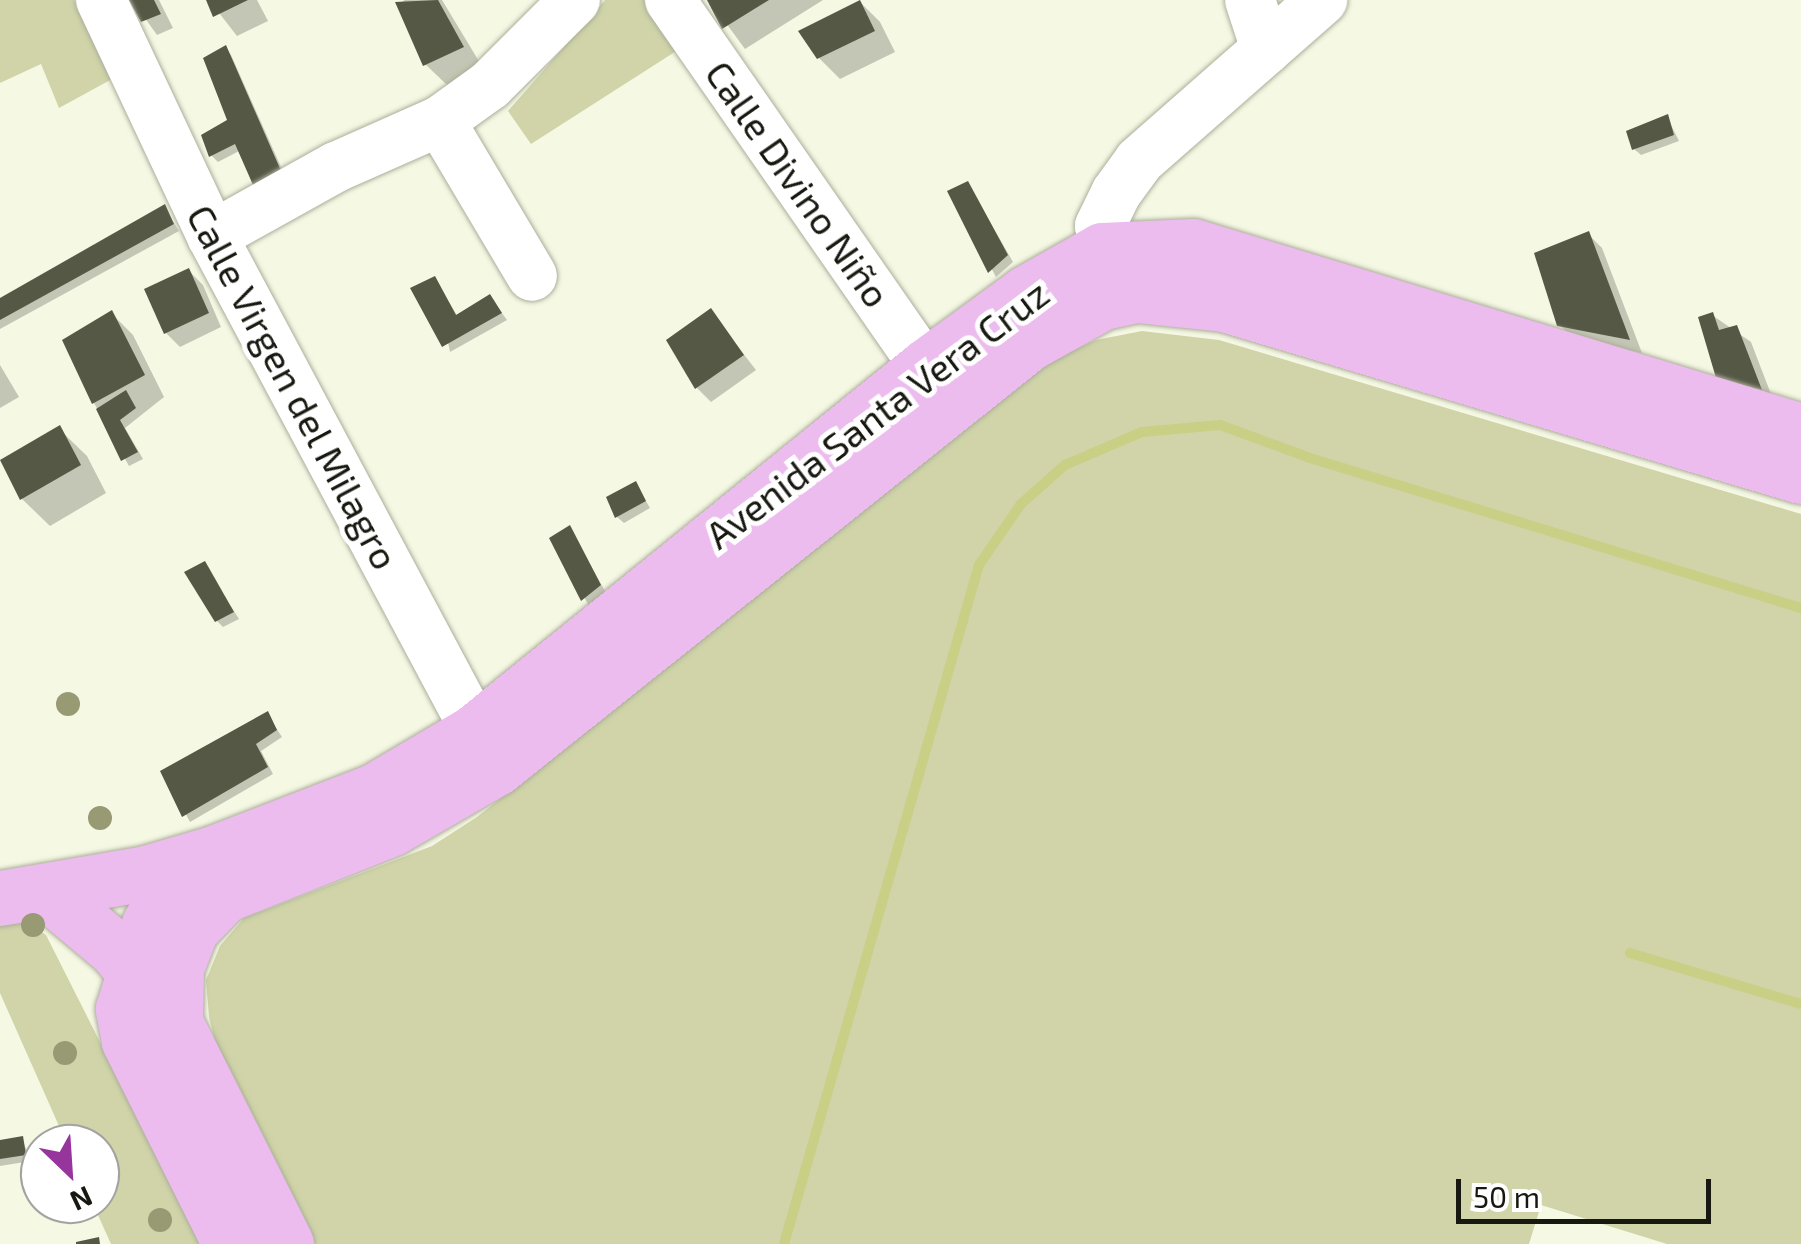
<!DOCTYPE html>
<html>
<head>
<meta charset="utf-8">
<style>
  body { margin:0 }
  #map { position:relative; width:1801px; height:1244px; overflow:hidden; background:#f5f8e3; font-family:"Exo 2",sans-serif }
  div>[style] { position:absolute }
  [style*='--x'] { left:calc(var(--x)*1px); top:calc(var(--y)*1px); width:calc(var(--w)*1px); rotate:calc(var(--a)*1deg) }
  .green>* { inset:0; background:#d0d4a8 }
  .shadow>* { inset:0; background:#0003 }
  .stream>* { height:10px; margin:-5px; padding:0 5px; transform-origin:5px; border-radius:5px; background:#c9cf85 }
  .building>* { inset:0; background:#565846 }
  .roads { filter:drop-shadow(0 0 2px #acae9b) drop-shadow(0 0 2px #acae9b) }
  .minor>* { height:50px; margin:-25px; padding:0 25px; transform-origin:25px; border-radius:25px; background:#fff }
  .major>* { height:55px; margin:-27.5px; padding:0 27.5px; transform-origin:27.5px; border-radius:27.5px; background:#ebbced }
  .trees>* { width:24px; height:24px; margin:-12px; border-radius:50%; background:#989a73 }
  span { translate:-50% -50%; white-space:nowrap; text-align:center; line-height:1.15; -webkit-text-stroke:10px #fff; paint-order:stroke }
  .street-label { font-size:38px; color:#171810 }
  .north { position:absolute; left:20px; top:1124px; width:100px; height:100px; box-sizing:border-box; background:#fff; border:2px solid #a2a39f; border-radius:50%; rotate:155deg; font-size:28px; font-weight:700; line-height:40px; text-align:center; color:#171810 }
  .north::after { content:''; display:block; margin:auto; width:35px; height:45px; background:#96359c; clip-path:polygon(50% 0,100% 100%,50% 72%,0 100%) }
  .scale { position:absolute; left:1456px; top:1179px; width:255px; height:45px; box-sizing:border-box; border:5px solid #171810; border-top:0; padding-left:12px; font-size:30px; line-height:35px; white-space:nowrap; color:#171810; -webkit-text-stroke:8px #fff; paint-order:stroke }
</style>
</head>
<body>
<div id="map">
  <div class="green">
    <div style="clip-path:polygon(0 0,74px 0,112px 79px,59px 108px,41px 64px,0 83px)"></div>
    <div style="clip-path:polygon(605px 0,646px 0,681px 48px,531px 144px,508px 111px)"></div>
    <div style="clip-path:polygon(1142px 331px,1219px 340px,1801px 514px,1801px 1244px,1667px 1244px,1541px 1205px,1529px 1244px,315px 1244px,216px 1045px,209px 1017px,206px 980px,220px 946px,244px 918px,432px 846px,477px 817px,1052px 360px,1096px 340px)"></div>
    <div style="clip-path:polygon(20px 917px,46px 935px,202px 1244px,111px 1244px,93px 1204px,100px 1204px,100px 1144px,67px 1144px,0 993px,0 919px)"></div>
  </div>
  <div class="shadow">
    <div style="clip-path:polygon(132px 0,159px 0,173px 28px,157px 35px)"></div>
    <div style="clip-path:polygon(209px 0,257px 0,268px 21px,237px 36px)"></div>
    <div style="clip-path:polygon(405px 0,442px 0,483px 68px,447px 85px,425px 64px,398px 4px)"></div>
    <div style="clip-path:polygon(709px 0,823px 0,745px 49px)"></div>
    <div style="clip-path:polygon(859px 1px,880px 22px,895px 52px,840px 79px,819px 58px)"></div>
    <div style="clip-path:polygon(225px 48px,231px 55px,290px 187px,241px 150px,218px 162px,211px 155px,230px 121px)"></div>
    <div style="clip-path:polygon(1667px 117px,1679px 141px,1641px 155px,1634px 149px)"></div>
    <div style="clip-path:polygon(968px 184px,1013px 262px,996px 277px,950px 192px)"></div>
    <div style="clip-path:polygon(164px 207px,179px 231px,0 329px,0 301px)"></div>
    <div style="clip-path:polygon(1588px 234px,1602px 248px,1642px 353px,1574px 339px,1559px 324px)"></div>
    <div style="clip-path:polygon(189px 271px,203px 285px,221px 327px,180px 347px,166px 333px)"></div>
    <div style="clip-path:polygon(435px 279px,458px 317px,490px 297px,507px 320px,450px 352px)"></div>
    <div style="clip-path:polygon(710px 311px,756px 370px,711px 402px,697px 388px)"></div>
    <div style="clip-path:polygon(112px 314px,133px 335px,164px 397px,125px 428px,143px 459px,129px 466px,94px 403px)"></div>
    <div style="clip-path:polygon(1712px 315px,1751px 342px,1774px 402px,1733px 391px)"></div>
    <div style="clip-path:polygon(0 365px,19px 397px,0 408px)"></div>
    <div style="clip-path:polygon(59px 429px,87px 456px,106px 493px,50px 526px,22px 499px)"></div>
    <div style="clip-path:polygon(636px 484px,650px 508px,624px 523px,617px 517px)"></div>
    <div style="clip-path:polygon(570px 528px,606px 593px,589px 606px,552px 539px)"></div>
    <div style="clip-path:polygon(204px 564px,239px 619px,223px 627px,217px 621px)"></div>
    <div style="clip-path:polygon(267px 714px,282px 737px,261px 751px,273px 774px,190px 822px,163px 772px)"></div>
    <div style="clip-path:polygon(22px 1139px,31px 1161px,0 1166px,0 1142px)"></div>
  </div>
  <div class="stream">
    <div style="--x:1630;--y:953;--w:178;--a:16.6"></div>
    <div style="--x:784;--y:1244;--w:706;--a:-73.98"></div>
    <div style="--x:979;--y:565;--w:74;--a:-55.5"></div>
    <div style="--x:1021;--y:504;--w:59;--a:-41.6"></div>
    <div style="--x:1065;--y:465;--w:84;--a:-23.2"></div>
    <div style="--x:1142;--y:432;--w:78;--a:-5.1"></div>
    <div style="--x:1220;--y:425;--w:96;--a:20.1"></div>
    <div style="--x:1310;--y:458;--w:513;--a:16.99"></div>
  </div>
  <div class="building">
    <div style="clip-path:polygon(129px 0,154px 0,161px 14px,141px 22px)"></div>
    <div style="clip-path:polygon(206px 0,248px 0,213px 17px)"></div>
    <div style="clip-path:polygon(438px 0,464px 47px,423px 66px,395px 2px)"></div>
    <div style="clip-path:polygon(707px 0,769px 0,722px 29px)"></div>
    <div style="clip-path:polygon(860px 0,875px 31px,817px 59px,798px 31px)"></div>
    <div style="clip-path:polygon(226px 45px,285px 180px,257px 194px,235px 144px,209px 157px,201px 135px,227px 120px,203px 58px)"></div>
    <div style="clip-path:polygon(1668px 114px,1674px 135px,1632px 150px,1626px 131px)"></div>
    <div style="clip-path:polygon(968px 181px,1008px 255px,988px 273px,947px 191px)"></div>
    <div style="clip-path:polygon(165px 204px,174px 224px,0 320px,0 298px)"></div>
    <div style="clip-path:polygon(1589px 231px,1630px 340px,1557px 326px,1534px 253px)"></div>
    <div style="clip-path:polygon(189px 268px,209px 313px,164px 334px,144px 289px)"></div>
    <div style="clip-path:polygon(435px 276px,456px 315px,490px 294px,502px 313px,442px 347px,410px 288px)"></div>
    <div style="clip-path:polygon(711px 308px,744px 355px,695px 389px,666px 340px)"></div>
    <div style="clip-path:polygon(112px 310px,145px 375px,92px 404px,62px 340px)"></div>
    <div style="clip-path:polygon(1713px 312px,1719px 330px,1737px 325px,1762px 390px,1716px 378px,1698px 317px)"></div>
    <div style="clip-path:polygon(126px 390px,136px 408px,120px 420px,138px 452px,121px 461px,96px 409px)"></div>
    <div style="clip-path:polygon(60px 425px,81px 465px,20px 500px,0 460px)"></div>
    <div style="clip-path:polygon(636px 481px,646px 501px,615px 518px,606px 497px)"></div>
    <div style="clip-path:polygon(570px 525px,601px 585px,581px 601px,549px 538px)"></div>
    <div style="clip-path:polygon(205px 561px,234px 612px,215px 622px,184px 572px)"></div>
    <div style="clip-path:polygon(268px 711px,277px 730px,256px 744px,268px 767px,182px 817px,160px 771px)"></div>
    <div style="clip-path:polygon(23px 1136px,26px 1155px,0 1159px,0 1140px)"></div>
    <div style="clip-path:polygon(99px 1237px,100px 1244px,76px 1244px,76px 1242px)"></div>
  </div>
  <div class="roads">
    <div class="minor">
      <div style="--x:101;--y:0;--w:261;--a:64.8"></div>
      <div style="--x:212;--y:236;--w:599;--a:61.94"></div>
      <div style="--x:670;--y:0;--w:447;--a:55.2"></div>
      <div style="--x:1250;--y:0;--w:52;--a:71.9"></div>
      <div style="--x:440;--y:121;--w:180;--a:59.3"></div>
      <div style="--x:212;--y:236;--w:142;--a:-29.1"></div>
      <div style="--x:336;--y:167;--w:114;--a:-23.9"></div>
      <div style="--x:440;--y:121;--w:62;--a:-35.8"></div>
      <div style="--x:490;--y:85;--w:120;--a:-45"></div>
      <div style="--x:1113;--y:290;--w:65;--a:-101.5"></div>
      <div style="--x:1100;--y:226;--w:37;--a:-64"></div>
      <div style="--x:1116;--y:193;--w:39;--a:-54"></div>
      <div style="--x:1139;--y:161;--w:244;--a:-41.3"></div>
    </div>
    <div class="major">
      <div style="--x:47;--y:892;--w:90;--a:40"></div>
      <div style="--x:116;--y:950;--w:93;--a:50.7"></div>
      <div style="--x:175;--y:1022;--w:248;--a:63.4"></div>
      <div style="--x:0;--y:898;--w:148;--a:-9.7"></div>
      <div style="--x:146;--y:873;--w:64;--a:-16.4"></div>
      <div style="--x:175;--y:1022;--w:54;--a:-88.9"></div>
      <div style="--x:176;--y:968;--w:42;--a:-69"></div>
      <div style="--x:191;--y:929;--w:47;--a:-45.9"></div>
      <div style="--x:224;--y:895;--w:181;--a:-21.7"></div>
      <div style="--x:392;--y:828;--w:120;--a:-30"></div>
      <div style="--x:496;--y:768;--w:682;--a:-38.57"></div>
      <div style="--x:1029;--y:343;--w:85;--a:-29"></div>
      <div style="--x:1103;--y:302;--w:35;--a:-12"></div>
      <div style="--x:1137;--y:295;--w:87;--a:5.9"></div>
      <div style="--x:1224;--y:304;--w:602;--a:16.6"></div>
      <div style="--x:230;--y:1244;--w:227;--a:-116.5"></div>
      <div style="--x:129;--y:1041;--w:33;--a:-101"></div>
      <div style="--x:123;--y:1009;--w:89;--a:-73"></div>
      <div style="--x:149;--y:924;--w:41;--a:-59"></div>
      <div style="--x:170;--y:889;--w:54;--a:-40.5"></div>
      <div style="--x:211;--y:854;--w:175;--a:-21.1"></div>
      <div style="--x:374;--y:791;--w:116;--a:-30.5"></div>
      <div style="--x:474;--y:732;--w:580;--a:-38.98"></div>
      <div style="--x:925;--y:367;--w:125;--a:-36.2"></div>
      <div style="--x:1026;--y:293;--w:87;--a:-29.5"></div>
      <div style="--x:1102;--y:250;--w:91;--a:-2.5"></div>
      <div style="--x:1193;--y:246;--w:636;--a:16.92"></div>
    </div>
  </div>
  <div class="trees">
    <div style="left:68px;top:704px"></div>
    <div style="left:100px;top:818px"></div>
    <div style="left:33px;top:925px"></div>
    <div style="left:65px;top:1053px"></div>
    <div style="left:160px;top:1220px"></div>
  </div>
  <div class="street-label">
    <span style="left:798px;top:184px;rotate:55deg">Calle Divino Niño</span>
    <span style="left:293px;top:387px;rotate:62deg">Calle Virgen del Milagro</span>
    <span style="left:877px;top:414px;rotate:-37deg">Avenida Santa Vera Cruz</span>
  </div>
  <div class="north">N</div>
  <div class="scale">50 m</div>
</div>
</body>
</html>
